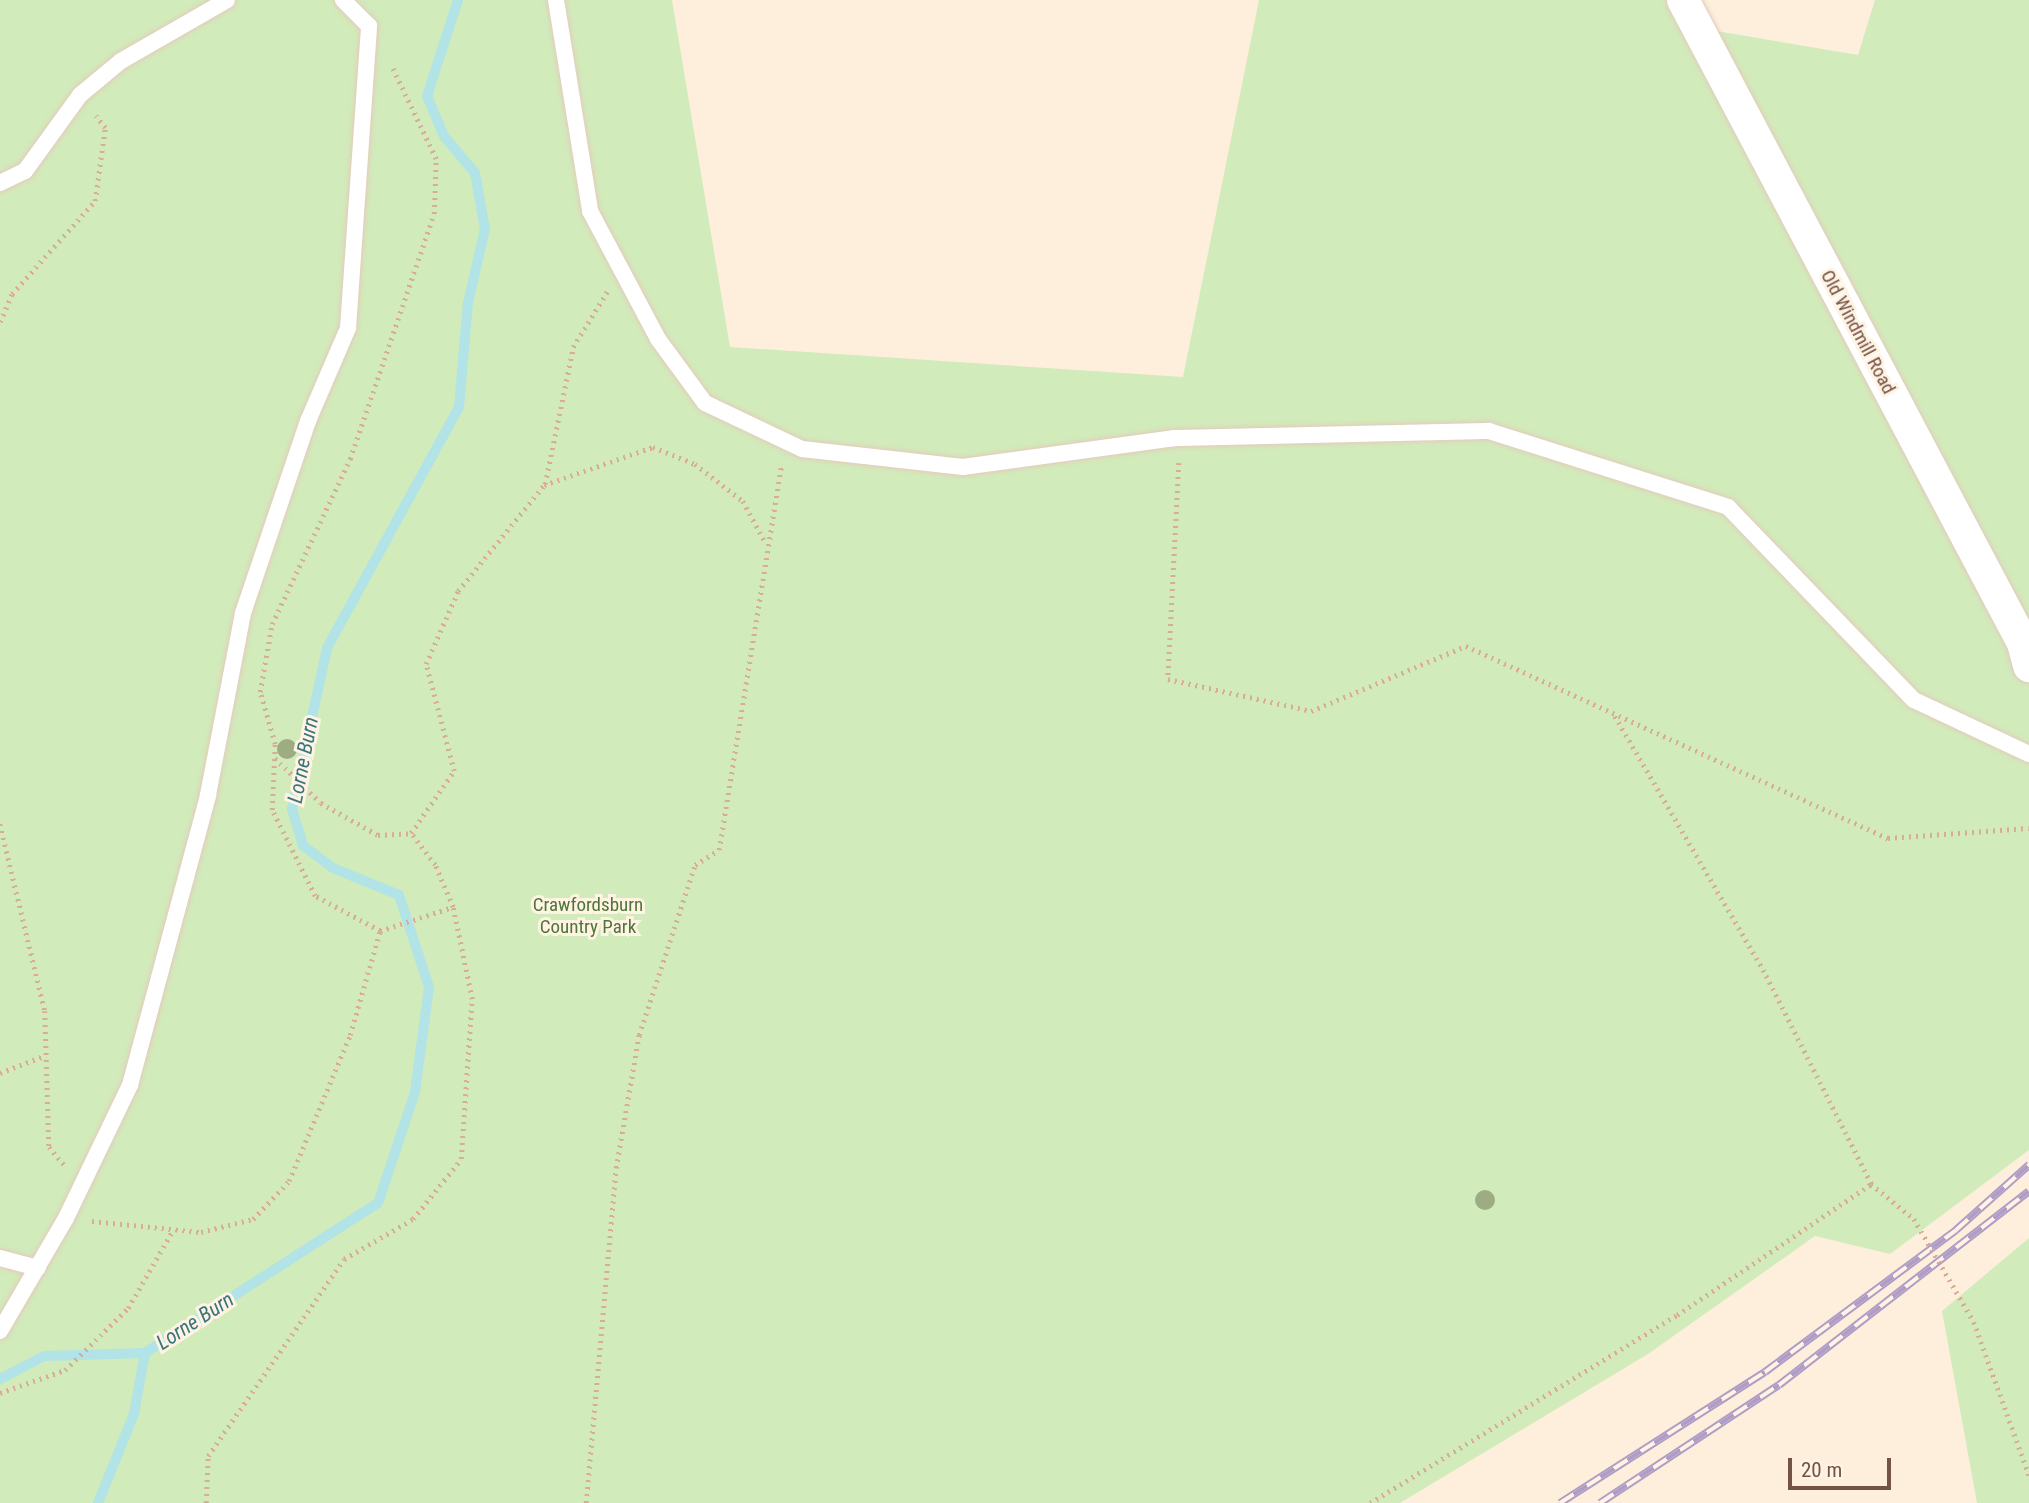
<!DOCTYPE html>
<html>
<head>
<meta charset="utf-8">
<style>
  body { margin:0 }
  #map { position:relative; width:2029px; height:1503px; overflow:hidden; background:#feefdd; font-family:"Roboto Condensed",sans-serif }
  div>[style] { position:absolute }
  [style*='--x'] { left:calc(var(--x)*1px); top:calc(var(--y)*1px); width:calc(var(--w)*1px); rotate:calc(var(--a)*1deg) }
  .green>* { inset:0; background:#d2ebbb }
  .stream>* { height:10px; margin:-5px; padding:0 5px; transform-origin:5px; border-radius:5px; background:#b1e3e7 }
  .path>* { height:4.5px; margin-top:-2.25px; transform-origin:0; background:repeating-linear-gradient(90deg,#d9ac97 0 2px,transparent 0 7px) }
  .roads { filter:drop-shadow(0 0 2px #e3cbbc) drop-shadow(0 0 2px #e3cbbc) }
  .service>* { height:16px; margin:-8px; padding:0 8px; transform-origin:8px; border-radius:8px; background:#fff }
  .minor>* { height:32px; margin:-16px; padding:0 16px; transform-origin:16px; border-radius:16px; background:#fff }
  .rail>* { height:8px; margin-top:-4px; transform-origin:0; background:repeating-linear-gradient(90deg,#fff3e4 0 16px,#b09dc6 0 32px); box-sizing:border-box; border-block:2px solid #b09dc6 }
  .path-bridge>* { height:4.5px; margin-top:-2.25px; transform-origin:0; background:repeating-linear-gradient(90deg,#d9ac97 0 2px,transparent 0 7px) }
  .trees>* { width:20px; height:20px; margin:-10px; border-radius:50%; background:#9eac83 }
  span { translate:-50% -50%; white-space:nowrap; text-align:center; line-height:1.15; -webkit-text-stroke:6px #fff3e4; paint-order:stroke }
  .street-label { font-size:19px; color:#745245 }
  .park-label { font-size:19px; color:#50753a }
  .water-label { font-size:21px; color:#38757c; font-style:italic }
  .scale { position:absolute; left:1788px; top:1458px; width:103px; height:32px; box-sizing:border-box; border:4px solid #745245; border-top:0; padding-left:9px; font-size:21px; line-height:24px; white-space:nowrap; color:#745245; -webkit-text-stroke:5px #fff3e4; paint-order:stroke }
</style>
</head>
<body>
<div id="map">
  <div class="green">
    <div style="clip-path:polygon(0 0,672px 0,730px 347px,1183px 377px,1259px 0,1676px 0,1698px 28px,1858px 55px,1875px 0,2029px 0,2029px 1150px,1890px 1254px,1815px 1236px,1648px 1354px,1400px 1503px,0 1503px)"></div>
    <div style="clip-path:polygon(2029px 1238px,2029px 1503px,1977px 1503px,1942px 1311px)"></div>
  </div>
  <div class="stream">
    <div style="--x:0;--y:1379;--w:50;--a:-27.6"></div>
    <div style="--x:44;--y:1356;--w:101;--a:-1.7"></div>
    <div style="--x:145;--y:1353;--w:277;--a:-32.8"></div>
    <div style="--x:378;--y:1203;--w:117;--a:-71.6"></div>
    <div style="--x:415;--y:1092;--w:106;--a:-82.4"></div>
    <div style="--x:429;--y:987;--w:97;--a:-108.1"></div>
    <div style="--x:399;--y:895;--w:71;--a:-157.8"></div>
    <div style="--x:333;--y:868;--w:38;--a:-143"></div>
    <div style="--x:303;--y:845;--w:38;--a:-107"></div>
    <div style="--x:292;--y:809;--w:165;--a:-77.7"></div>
    <div style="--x:327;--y:648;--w:275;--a:-61.3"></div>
    <div style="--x:459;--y:407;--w:104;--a:-85.1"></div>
    <div style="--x:468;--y:303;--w:76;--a:-77.1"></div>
    <div style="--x:485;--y:229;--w:57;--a:-100.1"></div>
    <div style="--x:475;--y:173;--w:48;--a:-130"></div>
    <div style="--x:444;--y:136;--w:43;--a:-113"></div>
    <div style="--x:427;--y:96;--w:101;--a:-72.1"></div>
    <div style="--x:98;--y:1503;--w:96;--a:-68"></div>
    <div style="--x:134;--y:1414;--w:62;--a:-79.8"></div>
  </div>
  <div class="path">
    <div style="--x:0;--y:322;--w:30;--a:-67"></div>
    <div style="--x:12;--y:294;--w:125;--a:-48.3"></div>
    <div style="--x:95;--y:201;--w:74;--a:-82.2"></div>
    <div style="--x:105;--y:128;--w:15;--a:-127"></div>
    <div style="--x:1179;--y:463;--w:216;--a:92.9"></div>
    <div style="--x:1168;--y:679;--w:147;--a:12.6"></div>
    <div style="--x:1311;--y:711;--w:168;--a:-22.8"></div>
    <div style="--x:1466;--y:646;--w:464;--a:24.5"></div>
    <div style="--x:1888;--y:838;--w:141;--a:-4.1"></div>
    <div style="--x:545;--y:484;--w:140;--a:-78.4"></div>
    <div style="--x:573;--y:347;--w:65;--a:-58.3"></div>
    <div style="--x:275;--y:758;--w:64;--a:44.4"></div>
    <div style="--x:321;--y:803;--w:65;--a:29.3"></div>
    <div style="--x:378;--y:835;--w:33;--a:-3"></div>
    <div style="--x:0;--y:824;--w:192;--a:76.5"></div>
    <div style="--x:45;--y:1011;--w:136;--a:88.3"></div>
    <div style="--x:49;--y:1147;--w:23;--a:49"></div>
    <div style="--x:380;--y:931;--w:74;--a:-151.7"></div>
    <div style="--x:315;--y:896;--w:96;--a:-116.6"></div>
    <div style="--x:272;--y:810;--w:66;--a:-87.4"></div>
    <div style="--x:275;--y:744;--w:54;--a:-106.1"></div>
    <div style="--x:260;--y:692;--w:69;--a:-80"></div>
    <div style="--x:272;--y:624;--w:183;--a:-64.7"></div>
    <div style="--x:350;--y:459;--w:259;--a:-71.1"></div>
    <div style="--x:434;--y:214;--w:55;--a:-87.9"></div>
    <div style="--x:436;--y:159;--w:102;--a:-115.6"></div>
    <div style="--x:0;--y:1073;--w:49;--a:-21.4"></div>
    <div style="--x:1871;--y:1184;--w:55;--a:39.1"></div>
    <div style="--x:92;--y:1221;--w:110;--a:5.8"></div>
    <div style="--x:201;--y:1232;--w:54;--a:-14"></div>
    <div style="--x:253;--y:1219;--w:52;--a:-46.5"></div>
    <div style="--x:289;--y:1181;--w:158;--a:-67.3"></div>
    <div style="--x:350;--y:1035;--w:108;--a:-73.9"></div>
    <div style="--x:380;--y:931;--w:77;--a:-18.2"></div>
    <div style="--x:1974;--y:1322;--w:163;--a:70.2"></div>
    <div style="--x:0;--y:1393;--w:69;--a:-19.5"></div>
    <div style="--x:65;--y:1370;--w:88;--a:-44.5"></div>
    <div style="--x:128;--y:1308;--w:90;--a:-60"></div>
    <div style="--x:206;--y:1503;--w:47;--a:-87.6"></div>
    <div style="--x:208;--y:1456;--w:239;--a:-55.4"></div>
    <div style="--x:344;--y:1259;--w:80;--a:-30.1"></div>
    <div style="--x:413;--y:1219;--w:77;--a:-51.3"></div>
    <div style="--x:461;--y:1159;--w:160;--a:-86.1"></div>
    <div style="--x:472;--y:999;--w:94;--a:-101.7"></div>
    <div style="--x:453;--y:907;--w:46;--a:-113.2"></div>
    <div style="--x:435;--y:865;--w:40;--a:-127"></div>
    <div style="--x:411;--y:833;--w:75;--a:-55.3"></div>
    <div style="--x:454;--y:771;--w:111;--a:-104.7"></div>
    <div style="--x:426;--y:664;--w:80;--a:-66.3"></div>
    <div style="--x:458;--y:591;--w:136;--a:-50.9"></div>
    <div style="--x:544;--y:485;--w:115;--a:-19.2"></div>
    <div style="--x:653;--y:447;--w:45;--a:22"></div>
    <div style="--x:695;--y:464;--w:61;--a:37.6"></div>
    <div style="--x:743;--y:501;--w:44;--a:61.7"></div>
    <div style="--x:586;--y:1503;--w:336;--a:-84.9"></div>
    <div style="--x:616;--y:1168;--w:135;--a:-80.2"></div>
    <div style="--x:639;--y:1035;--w:179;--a:-71.8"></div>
    <div style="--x:695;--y:865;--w:28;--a:-32"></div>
    <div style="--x:719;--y:850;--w:389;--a:-80.8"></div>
    <div style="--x:1370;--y:1503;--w:360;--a:-31.5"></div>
    <div style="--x:1677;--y:1315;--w:234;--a:-34"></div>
    <div style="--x:1871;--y:1184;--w:237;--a:-116.8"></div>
    <div style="--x:1764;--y:972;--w:299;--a:-120.3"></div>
  </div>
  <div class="roads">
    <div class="service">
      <div style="--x:556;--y:0;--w:214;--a:80.8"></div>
      <div style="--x:590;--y:211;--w:145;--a:62"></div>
      <div style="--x:658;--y:339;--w:79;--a:53.7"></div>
      <div style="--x:705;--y:403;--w:107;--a:25.4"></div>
      <div style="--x:802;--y:449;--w:162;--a:6.4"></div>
      <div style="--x:963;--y:467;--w:214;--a:-7.8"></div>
      <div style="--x:1175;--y:438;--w:314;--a:-1.3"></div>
      <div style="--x:1489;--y:431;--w:251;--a:17.6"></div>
      <div style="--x:1728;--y:507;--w:268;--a:46.1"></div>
      <div style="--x:1914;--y:700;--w:127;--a:25.2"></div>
      <div style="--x:0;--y:183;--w:28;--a:-26"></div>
      <div style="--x:25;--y:171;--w:94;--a:-54.1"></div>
      <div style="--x:80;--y:95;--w:53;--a:-39.7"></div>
      <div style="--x:121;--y:61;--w:122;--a:-29.9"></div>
      <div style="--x:0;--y:1258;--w:39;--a:15"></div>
      <div style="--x:0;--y:1331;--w:131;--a:-59.7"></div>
      <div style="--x:66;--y:1218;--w:148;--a:-64.3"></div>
      <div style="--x:130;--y:1085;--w:300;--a:-74.9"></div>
      <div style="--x:208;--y:795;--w:185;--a:-79.1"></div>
      <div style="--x:243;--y:613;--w:203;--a:-71.3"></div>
      <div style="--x:308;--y:421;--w:101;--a:-66.7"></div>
      <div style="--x:348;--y:328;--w:303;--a:-86"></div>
      <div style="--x:369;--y:26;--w:37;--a:-135"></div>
    </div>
    <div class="minor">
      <div style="--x:1683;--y:0;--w:727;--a:62.13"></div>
      <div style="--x:2023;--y:643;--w:24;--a:75"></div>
    </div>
  </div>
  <div class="rail">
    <div style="--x:1560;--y:1503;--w:243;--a:-32.6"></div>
    <div style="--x:1765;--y:1372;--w:238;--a:-36.6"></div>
    <div style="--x:1956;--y:1230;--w:98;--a:-41.7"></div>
    <div style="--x:1600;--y:1503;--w:214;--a:-33.4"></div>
    <div style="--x:1779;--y:1385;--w:316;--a:-37.8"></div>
  </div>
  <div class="path-bridge">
    <div style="--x:1914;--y:1219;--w:119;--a:59.8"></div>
  </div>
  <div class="trees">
    <div style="left:287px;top:749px"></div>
    <div style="left:1485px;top:1200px"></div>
  </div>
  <div class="street-label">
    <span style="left:1858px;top:332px;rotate:62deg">Old Windmill Road</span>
  </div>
  <div class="park-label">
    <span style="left:588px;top:916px">Crawfordsburn<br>Country Park</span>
  </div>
  <div class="water-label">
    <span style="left:303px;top:760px;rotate:-79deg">Lorne Burn</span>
    <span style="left:195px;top:1321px;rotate:-33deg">Lorne Burn</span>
  </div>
  <div class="scale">20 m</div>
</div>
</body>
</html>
